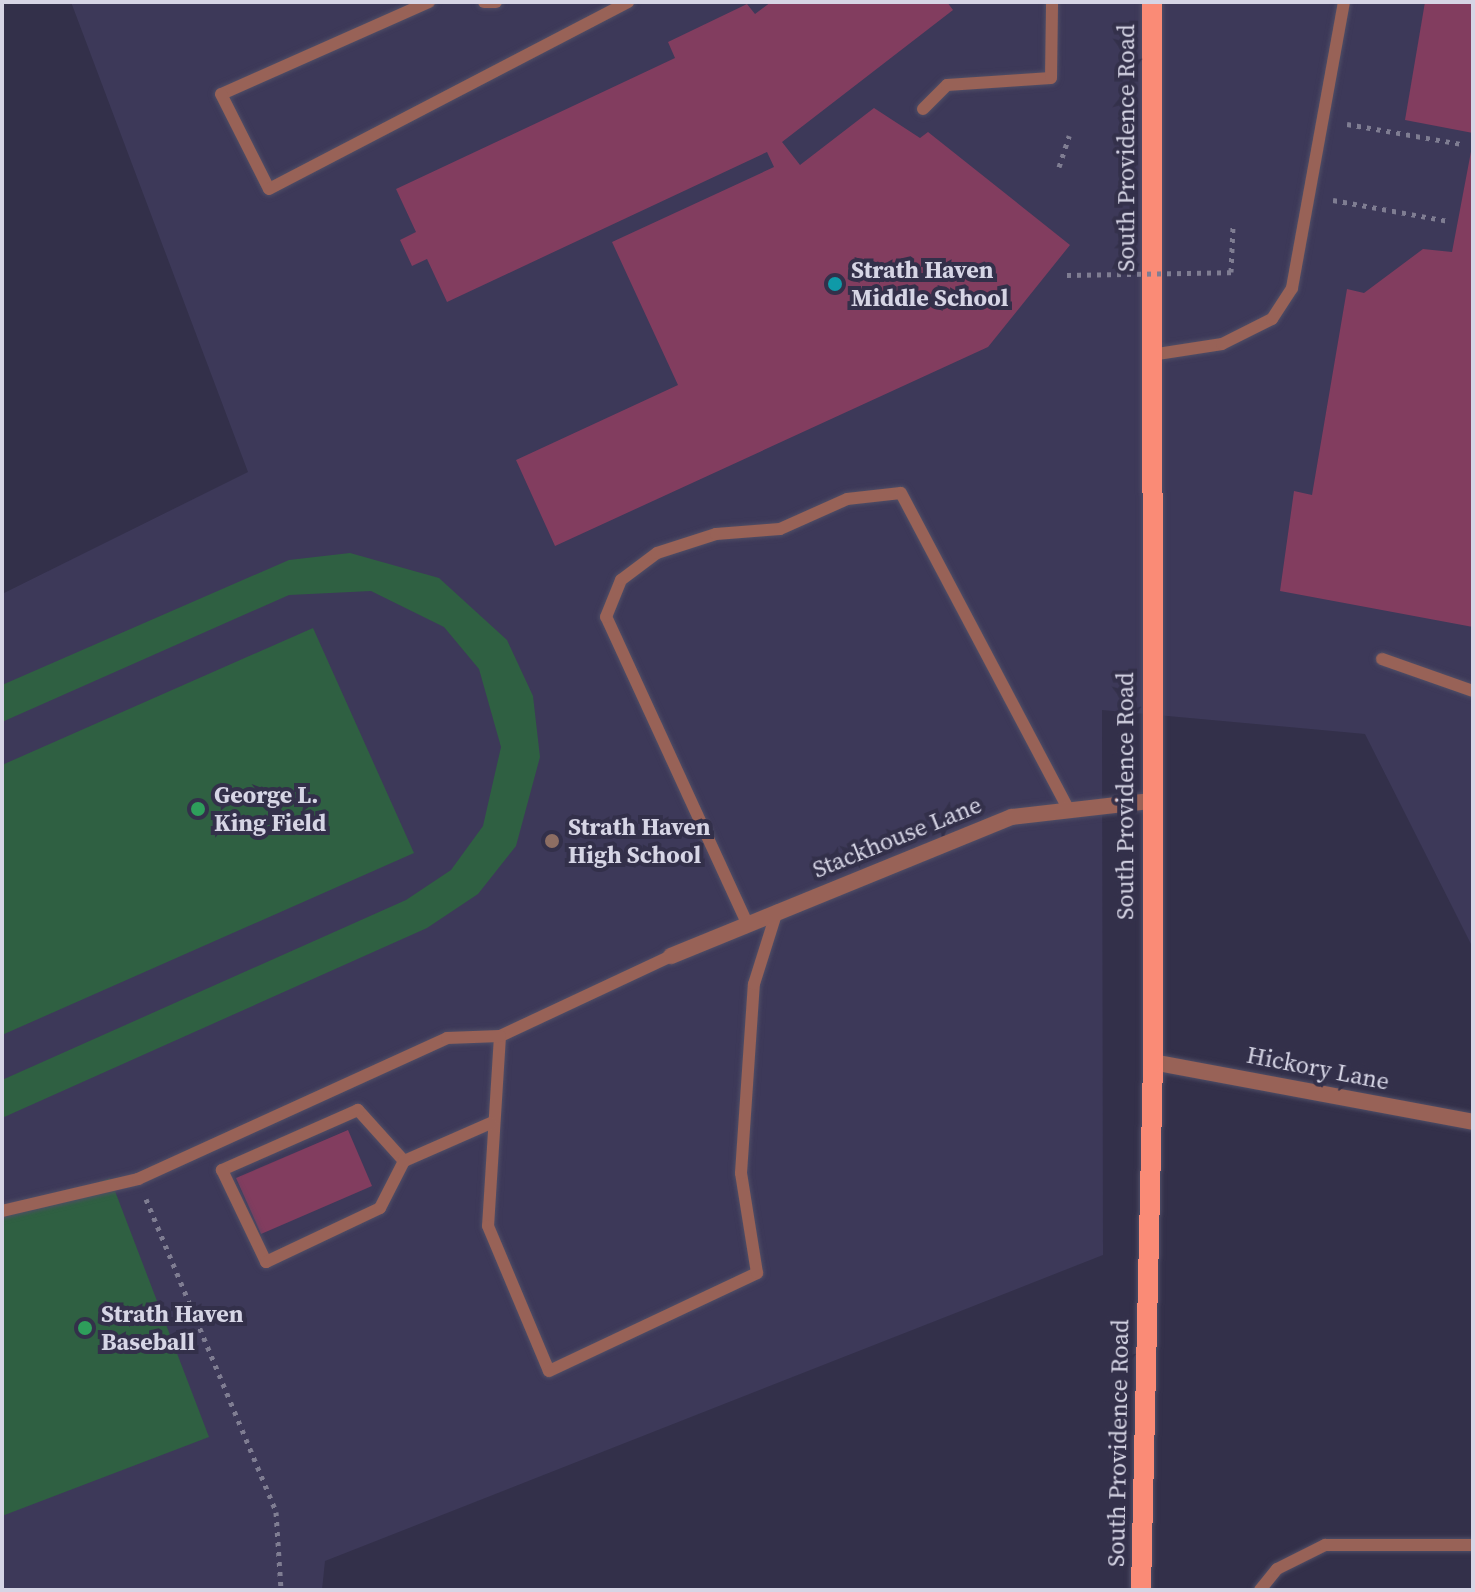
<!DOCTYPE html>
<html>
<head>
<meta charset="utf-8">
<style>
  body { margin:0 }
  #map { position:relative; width:1475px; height:1592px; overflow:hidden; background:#33304a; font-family:"Source Serif 4",serif }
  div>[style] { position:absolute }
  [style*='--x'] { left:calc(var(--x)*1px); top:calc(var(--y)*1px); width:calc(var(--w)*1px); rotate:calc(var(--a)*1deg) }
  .built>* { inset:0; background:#3d3959 }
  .green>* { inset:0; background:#2f6042 }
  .building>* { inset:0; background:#823d5f }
  .path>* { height:5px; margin-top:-2.5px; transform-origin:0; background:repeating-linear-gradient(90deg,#7f7d92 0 4px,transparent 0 10px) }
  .roads { filter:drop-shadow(0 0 2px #504e66) drop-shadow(0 0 2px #504e66) }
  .lane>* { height:12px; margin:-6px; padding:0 6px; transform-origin:6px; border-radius:6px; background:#986257 }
  .street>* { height:16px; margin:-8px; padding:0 8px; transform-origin:8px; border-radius:8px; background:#986257 }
  .primary>* { height:20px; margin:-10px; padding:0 10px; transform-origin:10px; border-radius:10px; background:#fa8b76 }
  .path-bridge>* { height:5px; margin-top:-2.5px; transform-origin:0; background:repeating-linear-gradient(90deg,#7f7d92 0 4px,transparent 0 10px) }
  .dots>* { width:22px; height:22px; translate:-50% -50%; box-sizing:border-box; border:4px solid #33304a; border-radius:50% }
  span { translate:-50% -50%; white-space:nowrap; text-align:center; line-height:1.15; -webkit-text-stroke:8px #33304a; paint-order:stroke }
  .street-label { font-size:24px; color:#d6d5e5 }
  .poi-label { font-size:24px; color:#d6d5e5; font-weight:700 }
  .left { translate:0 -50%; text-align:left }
  .frame { position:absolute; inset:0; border:4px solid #d6d5e5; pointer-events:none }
</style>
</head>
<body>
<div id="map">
  <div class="built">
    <div style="clip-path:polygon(71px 2px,1473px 2px,1473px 948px,1365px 734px,1102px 710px,1103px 1255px,325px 1561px,322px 1590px,2px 1590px,2px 594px,248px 472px)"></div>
  </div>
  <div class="green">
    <div style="clip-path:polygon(350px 553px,439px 578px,507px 640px,533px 696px,540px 757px,516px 846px,478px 894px,427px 928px,2px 1118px,2px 1080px,406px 900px,451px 870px,483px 826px,501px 747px,479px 669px,444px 627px,371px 591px,289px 595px,2px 722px,2px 685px,289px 560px)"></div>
    <div style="clip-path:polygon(313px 628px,414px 853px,2px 1035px,2px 765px)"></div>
    <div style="clip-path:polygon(110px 1178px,209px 1437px,2px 1516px,2px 1218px)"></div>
  </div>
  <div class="building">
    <div style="clip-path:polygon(771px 2px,947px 2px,953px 10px,782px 142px,800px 165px,874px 108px,920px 138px,928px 132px,1070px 245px,988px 347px,555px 546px,516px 460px,678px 385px,612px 242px,774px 167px,767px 152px,447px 302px,427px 259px,412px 266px,400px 240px,416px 232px,396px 189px,675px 58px,668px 42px,747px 4px,755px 14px)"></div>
    <div style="clip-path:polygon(1425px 2px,1473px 2px,1473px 133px,1405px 120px)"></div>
    <div style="clip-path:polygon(1473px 141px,1473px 627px,1280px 591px,1294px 491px,1312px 495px,1347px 289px,1364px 293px,1423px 249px,1452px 252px)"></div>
    <div style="clip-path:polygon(348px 1130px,372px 1186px,261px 1234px,236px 1178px)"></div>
  </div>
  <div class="path">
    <div style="--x:1347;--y:124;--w:117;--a:9.9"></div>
    <div style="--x:1059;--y:167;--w:33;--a:-72"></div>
    <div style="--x:1333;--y:200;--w:118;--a:10.3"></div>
    <div style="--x:146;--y:1199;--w:339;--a:67.4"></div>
    <div style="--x:276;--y:1512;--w:78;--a:86.3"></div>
  </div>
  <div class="roads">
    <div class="lane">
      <div style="--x:429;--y:2;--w:227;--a:156.1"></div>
      <div style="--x:221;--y:94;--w:106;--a:63.2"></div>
      <div style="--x:269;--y:189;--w:405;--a:-27.5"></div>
      <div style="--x:484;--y:2;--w:12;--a:0"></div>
      <div style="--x:923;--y:109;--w:34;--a:-45"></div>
      <div style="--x:947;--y:85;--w:104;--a:-3.9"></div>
      <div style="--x:1051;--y:78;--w:76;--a:-89.2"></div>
      <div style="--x:1151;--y:355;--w:72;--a:-8.8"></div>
      <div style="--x:1222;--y:344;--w:56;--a:-26.6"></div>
      <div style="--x:1272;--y:319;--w:37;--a:-57"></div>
      <div style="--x:1292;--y:288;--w:291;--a:-79.7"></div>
      <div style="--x:1382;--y:659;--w:96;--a:19.4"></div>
      <div style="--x:747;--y:923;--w:337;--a:-114.7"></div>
      <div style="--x:606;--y:617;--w:40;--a:-68"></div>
      <div style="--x:621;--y:580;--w:45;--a:-36.9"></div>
      <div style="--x:657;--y:553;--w:62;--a:-17.9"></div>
      <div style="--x:716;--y:534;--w:64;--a:-4.5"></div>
      <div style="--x:780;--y:529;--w:73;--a:-24.1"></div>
      <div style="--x:847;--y:499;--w:54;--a:-6.3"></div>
      <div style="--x:901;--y:493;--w:357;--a:62.1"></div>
      <div style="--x:671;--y:956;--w:189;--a:154.9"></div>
      <div style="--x:500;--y:1036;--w:190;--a:93.6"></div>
      <div style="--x:488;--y:1226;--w:157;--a:67.2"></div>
      <div style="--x:549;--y:1371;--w:230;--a:-25.2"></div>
      <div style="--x:757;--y:1273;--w:101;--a:-99.1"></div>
      <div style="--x:741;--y:1173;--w:189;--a:-86.1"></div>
      <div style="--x:754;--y:984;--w:77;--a:-72.5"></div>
      <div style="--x:404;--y:1161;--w:69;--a:-132"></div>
      <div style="--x:358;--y:1110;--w:149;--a:156.2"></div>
      <div style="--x:222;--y:1170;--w:102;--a:64.4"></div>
      <div style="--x:266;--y:1262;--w:126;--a:-25.3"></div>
      <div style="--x:380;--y:1208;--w:53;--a:-62.9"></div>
      <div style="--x:404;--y:1161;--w:95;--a:-23.6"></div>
      <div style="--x:2;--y:1211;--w:140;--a:-13.2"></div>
      <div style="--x:138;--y:1179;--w:340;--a:-24.5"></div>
      <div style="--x:447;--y:1038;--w:53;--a:-2.2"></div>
      <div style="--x:1260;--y:1590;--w:27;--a:-51"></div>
      <div style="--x:1277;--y:1569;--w:54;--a:-26.6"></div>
      <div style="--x:1325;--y:1545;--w:148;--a:0"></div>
    </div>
    <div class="street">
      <div style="--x:671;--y:956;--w:368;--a:-22.2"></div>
      <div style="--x:1012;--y:817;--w:139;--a:-6.6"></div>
      <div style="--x:1153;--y:1062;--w:326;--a:10.6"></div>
    </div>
    <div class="primary">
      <div style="--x:1141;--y:1590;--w:528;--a:-88.7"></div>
      <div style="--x:1153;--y:1062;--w:1060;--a:-90.05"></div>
    </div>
  </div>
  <div class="path-bridge">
    <div style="--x:1067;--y:275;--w:164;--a:-1"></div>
    <div style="--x:1231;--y:272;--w:46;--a:-87.5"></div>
  </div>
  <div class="dots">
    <div style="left:835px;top:284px;background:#0f9aa8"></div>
    <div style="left:198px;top:809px;background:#2e9e5b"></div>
    <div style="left:552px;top:841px;background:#8d6e63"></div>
    <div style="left:85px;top:1328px;background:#2e9e5b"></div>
  </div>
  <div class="street-label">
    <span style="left:1126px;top:148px;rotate:-90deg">South Providence Road</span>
    <span style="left:1125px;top:796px;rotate:-90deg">South Providence Road</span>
    <span style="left:897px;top:837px;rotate:-22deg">Stackhouse Lane</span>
    <span style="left:1318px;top:1068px;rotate:11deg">Hickory Lane</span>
    <span style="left:1118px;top:1443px;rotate:-89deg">South Providence Road</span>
  </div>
  <div class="poi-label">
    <span class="left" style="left:851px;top:284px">Strath Haven<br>Middle School</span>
    <span class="left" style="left:214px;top:809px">George L.<br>King Field</span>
    <span class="left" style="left:568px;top:841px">Strath Haven<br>High School</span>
    <span class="left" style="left:101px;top:1328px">Strath Haven<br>Baseball</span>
  </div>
  <div class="frame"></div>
</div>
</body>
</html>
